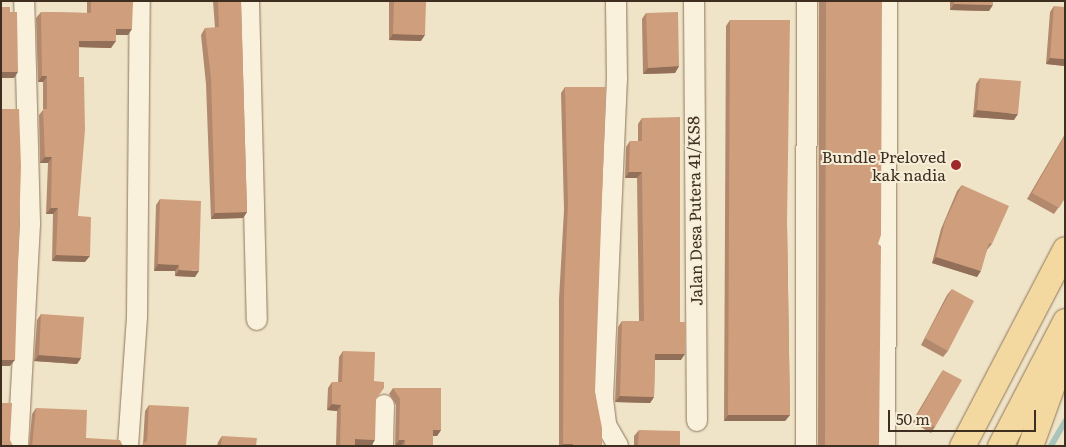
<!DOCTYPE html>
<html>
<head>
<meta charset="utf-8">
<style>
  body { margin:0 }
  #map { position:relative; width:1066px; height:447px; overflow:hidden; background:#f0e4c8; font-family:Literata,serif }
  div>[style] { position:absolute }
  [style*='--x'] { left:calc(var(--x)*1px); top:calc(var(--y)*1px); width:calc(var(--w)*1px); rotate:calc(var(--a)*1deg) }
  .stream>* { height:5.5px; margin:-2.75px; padding:0 2.75px; transform-origin:2.75px; border-radius:2.75px; background:#a9c4bc }
  .roads { filter:drop-shadow(0 0 1px #8d765c) drop-shadow(0 0 1px #8d765c) }
  .minor>* { height:20px; margin:-10px; padding:0 10px; transform-origin:10px; border-radius:10px; background:#faf1dc }
  .major>* { height:25px; margin:-12.5px; padding:0 12.5px; transform-origin:12.5px; border-radius:12.5px; background:#f3d9a0 }
  .wall>* { inset:0; background:#b2896c }
  .shaded-wall>* { inset:0; background:#916f58 }
  .building>* { inset:0; background:#cf9f7d }
  .dots>* { width:14px; height:14px; translate:-50% -50%; box-sizing:border-box; border:2px solid #f7eed8; border-radius:50% }
  span { translate:-50% -50%; white-space:nowrap; text-align:center; line-height:1.15; -webkit-text-stroke:4px #f7eed8; paint-order:stroke }
  .poi-label { font-size:16px; color:#3d2e20 }
  .right { translate:-100% -50%; text-align:right }
  .street-label { font-size:16px; color:#3d2e20 }
  .frame { position:absolute; inset:0; border:2px solid #3d2e20; pointer-events:none }
  .scale { position:absolute; left:888px; top:410px; width:148px; height:22px; box-sizing:border-box; border:2px solid #3d2e20; border-top:0; padding-left:6px; font-size:15px; line-height:18px; white-space:nowrap; color:#3d2e20; -webkit-text-stroke:4px #f7eed8; paint-order:stroke }
</style>
</head>
<body>
<div id="map">
  <div class="stream">
    <div style="--x:1051;--y:446;--w:28;--a:-60"></div>
  </div>
  <div class="roads">
    <div class="minor">
      <div style="--x:249;--y:1;--w:319;--a:88.6"></div>
      <div style="--x:616;--y:1;--w:77;--a:89.3"></div>
      <div style="--x:617;--y:78;--w:321;--a:92.5"></div>
      <div style="--x:603;--y:399;--w:26;--a:83"></div>
      <div style="--x:606;--y:425;--w:24;--a:60"></div>
      <div style="--x:694;--y:1;--w:420;--a:89.6"></div>
      <div style="--x:18;--y:446;--w:223;--a:-86.9"></div>
      <div style="--x:30;--y:223;--w:222;--a:-91.5"></div>
      <div style="--x:128;--y:446;--w:129;--a:-86"></div>
      <div style="--x:137;--y:317;--w:316;--a:-89.5"></div>
      <div style="--x:383;--y:446;--w:41;--a:-88.6"></div>
      <div style="--x:806;--y:446;--w:445;--a:-89.9"></div>
      <div style="--x:885;--y:446;--w:445;--a:-89.7"></div>
    </div>
    <div class="major">
      <div style="--x:962;--y:446;--w:222;--a:-62.4"></div>
      <div style="--x:1000;--y:446;--w:141;--a:-62.5"></div>
      <div style="--x:1030;--y:446;--w:103;--a:-70.2"></div>
    </div>
  </div>
  <div class="wall">
    <div style="clip-path:polygon(87px 1px,133px 1px,128px 35px,116px 35px,111px 48px,79px 47px,78px 216px,85px 262px,52px 261px,53px 214px,46px 214px,48px 163px,40px 163px,39px 115px,43px 110px,43px 82px,38px 82px,36px 18px,41px 12px,87px 13px)"></div>
    <div style="clip-path:polygon(213px 1px,241px 1px,247px 212px,243px 218px,211px 219px,206px 84px,201px 35px,205px 28px,215px 28px)"></div>
    <div style="clip-path:polygon(389px 1px,426px 1px,421px 41px,389px 40px)"></div>
    <div style="clip-path:polygon(826px 1px,878px 244px,879px 446px,818px 446px,819px 2px)"></div>
    <div style="clip-path:polygon(950px 1px,1014px 1px,1013px 2px,993px 2px,989px 11px,950px 10px)"></div>
    <div style="clip-path:polygon(1054px 6px,1065px 66px,1046px 64px,1050px 12px)"></div>
    <div style="clip-path:polygon(646px 13px,679px 66px,675px 73px,643px 74px,642px 19px)"></div>
    <div style="clip-path:polygon(730px 20px,787px 224px,790px 415px,785px 421px,724px 421px,726px 26px)"></div>
    <div style="clip-path:polygon(980px 78px,1014px 120px,973px 117px,976px 84px)"></div>
    <div style="clip-path:polygon(565px 87px,595px 392px,602px 446px,559px 446px,559px 299px,564px 210px,561px 93px)"></div>
    <div style="clip-path:polygon(642px 118px,680px 322px,681px 360px,655px 360px,654px 397px,650px 403px,615px 402px,618px 327px,622px 321px,639px 321px,637px 178px,625px 178px,626px 147px,630px 141px,638px 141px,638px 124px)"></div>
    <div style="clip-path:polygon(1065px 134px,1065px 198px,1054px 214px,1027px 199px)"></div>
    <div style="clip-path:polygon(962px 185px,992px 244px,987px 250px,977px 277px,932px 263px,941px 229px,957px 191px)"></div>
    <div style="clip-path:polygon(160px 199px,195px 277px,175px 276px,175px 271px,154px 271px,156px 205px)"></div>
    <div style="clip-path:polygon(952px 289px,948px 351px,943px 357px,921px 345px,947px 295px)"></div>
    <div style="clip-path:polygon(41px 314px,81px 358px,77px 364px,34px 361px,37px 320px)"></div>
    <div style="clip-path:polygon(343px 351px,374px 381px,376px 399px,371px 446px,336px 446px,337px 411px,327px 410px,328px 388px,332px 382px,338px 382px,339px 357px)"></div>
    <div style="clip-path:polygon(943px 370px,935px 427px,931px 433px,912px 422px,939px 376px)"></div>
    <div style="clip-path:polygon(393px 388px,441px 430px,437px 436px,433px 436px,433px 446px,395px 446px,396px 405px,389px 394px)"></div>
    <div style="clip-path:polygon(149px 405px,186px 446px,143px 444px,145px 411px)"></div>
    <div style="clip-path:polygon(36px 408px,86px 438px,123px 446px,29px 446px,32px 414px)"></div>
    <div style="clip-path:polygon(639px 430px,680px 446px,634px 446px,634px 436px)"></div>
    <div style="clip-path:polygon(222px 436px,256px 446px,217px 446px,218px 442px)"></div>
  </div>
  <div class="shaded-wall">
    <div style="clip-path:polygon(989px 1px,1014px 1px,1013px 2px)"></div>
    <div style="clip-path:polygon(954px 4px,993px 5px,989px 11px,950px 10px)"></div>
    <div style="clip-path:polygon(116px 29px,132px 29px,128px 35px,111px 35px)"></div>
    <div style="clip-path:polygon(393px 34px,425px 35px,421px 41px,389px 40px)"></div>
    <div style="clip-path:polygon(79px 41px,116px 41px,111px 48px,75px 47px)"></div>
    <div style="clip-path:polygon(1050px 58px,1065px 59px,1065px 66px,1046px 64px)"></div>
    <div style="clip-path:polygon(679px 66px,675px 73px,643px 74px,648px 68px)"></div>
    <div style="clip-path:polygon(1px 72px,18px 72px,14px 78px,1px 78px)"></div>
    <div style="clip-path:polygon(42px 76px,47px 76px,43px 82px,38px 82px)"></div>
    <div style="clip-path:polygon(977px 110px,1018px 114px,1014px 120px,973px 117px)"></div>
    <div style="clip-path:polygon(45px 157px,52px 157px,48px 163px,40px 163px)"></div>
    <div style="clip-path:polygon(629px 172px,642px 172px,637px 178px,625px 178px)"></div>
    <div style="clip-path:polygon(51px 208px,58px 208px,53px 214px,46px 214px)"></div>
    <div style="clip-path:polygon(247px 212px,243px 218px,211px 219px,215px 213px)"></div>
    <div style="clip-path:polygon(56px 255px,90px 256px,85px 262px,52px 261px)"></div>
    <div style="clip-path:polygon(936px 257px,981px 271px,977px 277px,932px 263px)"></div>
    <div style="clip-path:polygon(158px 264px,179px 265px,175px 271px,154px 271px)"></div>
    <div style="clip-path:polygon(179px 270px,199px 271px,195px 277px,175px 276px)"></div>
    <div style="clip-path:polygon(655px 354px,685px 354px,681px 360px,651px 360px)"></div>
    <div style="clip-path:polygon(39px 355px,81px 358px,77px 364px,34px 361px)"></div>
    <div style="clip-path:polygon(1px 360px,15px 360px,10px 366px,1px 366px)"></div>
    <div style="clip-path:polygon(620px 396px,654px 397px,650px 403px,615px 402px)"></div>
    <div style="clip-path:polygon(332px 404px,341px 405px,337px 411px,327px 410px)"></div>
    <div style="clip-path:polygon(728px 415px,790px 415px,785px 421px,724px 421px)"></div>
    <div style="clip-path:polygon(433px 430px,441px 430px,437px 436px,429px 436px)"></div>
    <div style="clip-path:polygon(355px 439px,375px 440px,371px 446px,351px 445px)"></div>
    <div style="clip-path:polygon(399px 440px,405px 440px,401px 446px,395px 446px)"></div>
    <div style="clip-path:polygon(563px 444px,573px 444px,572px 446px,562px 446px)"></div>
  </div>
  <div class="building">
    <div style="clip-path:polygon(91px 1px,133px 1px,132px 29px,116px 29px,116px 41px,79px 41px,79px 77px,84px 77px,85px 130px,78px 216px,91px 217px,90px 256px,56px 255px,58px 208px,51px 208px,52px 157px,45px 157px,43px 109px,47px 109px,47px 76px,42px 76px,41px 12px,91px 13px)"></div>
    <div style="clip-path:polygon(218px 1px,241px 1px,247px 212px,215px 213px,211px 78px,205px 28px,219px 27px)"></div>
    <div style="clip-path:polygon(394px 1px,426px 1px,425px 35px,393px 34px)"></div>
    <div style="clip-path:polygon(826px 1px,882px 1px,881px 235px,878px 244px,881px 246px,879px 446px,825px 446px)"></div>
    <div style="clip-path:polygon(954px 1px,993px 1px,993px 5px,954px 4px)"></div>
    <div style="clip-path:polygon(1054px 6px,1065px 7px,1065px 59px,1050px 58px)"></div>
    <div style="clip-path:polygon(1px 7px,10px 7px,10px 12px,17px 12px,18px 72px,1px 72px)"></div>
    <div style="clip-path:polygon(678px 12px,679px 66px,648px 68px,646px 13px)"></div>
    <div style="clip-path:polygon(730px 20px,790px 20px,787px 224px,790px 415px,728px 415px)"></div>
    <div style="clip-path:polygon(980px 78px,1021px 81px,1018px 114px,977px 110px)"></div>
    <div style="clip-path:polygon(565px 87px,606px 87px,595px 392px,602px 428px,602px 446px,573px 446px,573px 444px,563px 444px,564px 293px,568px 204px)"></div>
    <div style="clip-path:polygon(1px 109px,19px 109px,21px 166px,15px 360px,1px 360px)"></div>
    <div style="clip-path:polygon(680px 117px,680px 322px,686px 322px,685px 354px,655px 354px,654px 397px,620px 396px,622px 321px,644px 321px,642px 172px,629px 172px,630px 141px,642px 141px,642px 118px)"></div>
    <div style="clip-path:polygon(1065px 135px,1065px 198px,1059px 208px,1032px 193px)"></div>
    <div style="clip-path:polygon(962px 185px,1009px 206px,992px 244px,989px 243px,981px 271px,936px 257px,945px 222px)"></div>
    <div style="clip-path:polygon(160px 199px,201px 201px,199px 271px,179px 270px,179px 265px,158px 264px)"></div>
    <div style="clip-path:polygon(952px 289px,974px 301px,948px 351px,925px 338px)"></div>
    <div style="clip-path:polygon(41px 314px,84px 317px,81px 358px,39px 355px)"></div>
    <div style="clip-path:polygon(343px 351px,375px 352px,374px 381px,384px 382px,384px 388px,376px 399px,375px 440px,355px 439px,355px 446px,340px 446px,341px 405px,332px 404px,332px 382px,342px 382px)"></div>
    <div style="clip-path:polygon(943px 370px,962px 380px,935px 427px,917px 416px)"></div>
    <div style="clip-path:polygon(393px 388px,441px 388px,441px 430px,433px 430px,433px 446px,405px 446px,405px 440px,399px 440px,400px 399px)"></div>
    <div style="clip-path:polygon(1px 403px,12px 403px,10px 440px,13px 446px,1px 446px)"></div>
    <div style="clip-path:polygon(149px 405px,189px 407px,186px 446px,140px 446px,147px 441px)"></div>
    <div style="clip-path:polygon(36px 408px,87px 410px,86px 438px,120px 440px,123px 446px,32px 446px)"></div>
    <div style="clip-path:polygon(639px 430px,680px 431px,680px 446px,638px 446px)"></div>
    <div style="clip-path:polygon(222px 436px,257px 438px,256px 446px,221px 446px)"></div>
  </div>
  <div class="dots">
    <div style="left:956px;top:165px;background:#9e2a2b"></div>
  </div>
  <div class="poi-label">
    <span class="right" style="left:946px;top:165px">Bundle Preloved<br>kak nadia</span>
  </div>
  <div class="street-label">
    <span style="left:694px;top:211px;rotate:-91deg">Jalan Desa Putera 41/KS8</span>
  </div>
  <div class="frame"></div>
  <div class="scale">50 m</div>
</div>
</body>
</html>
